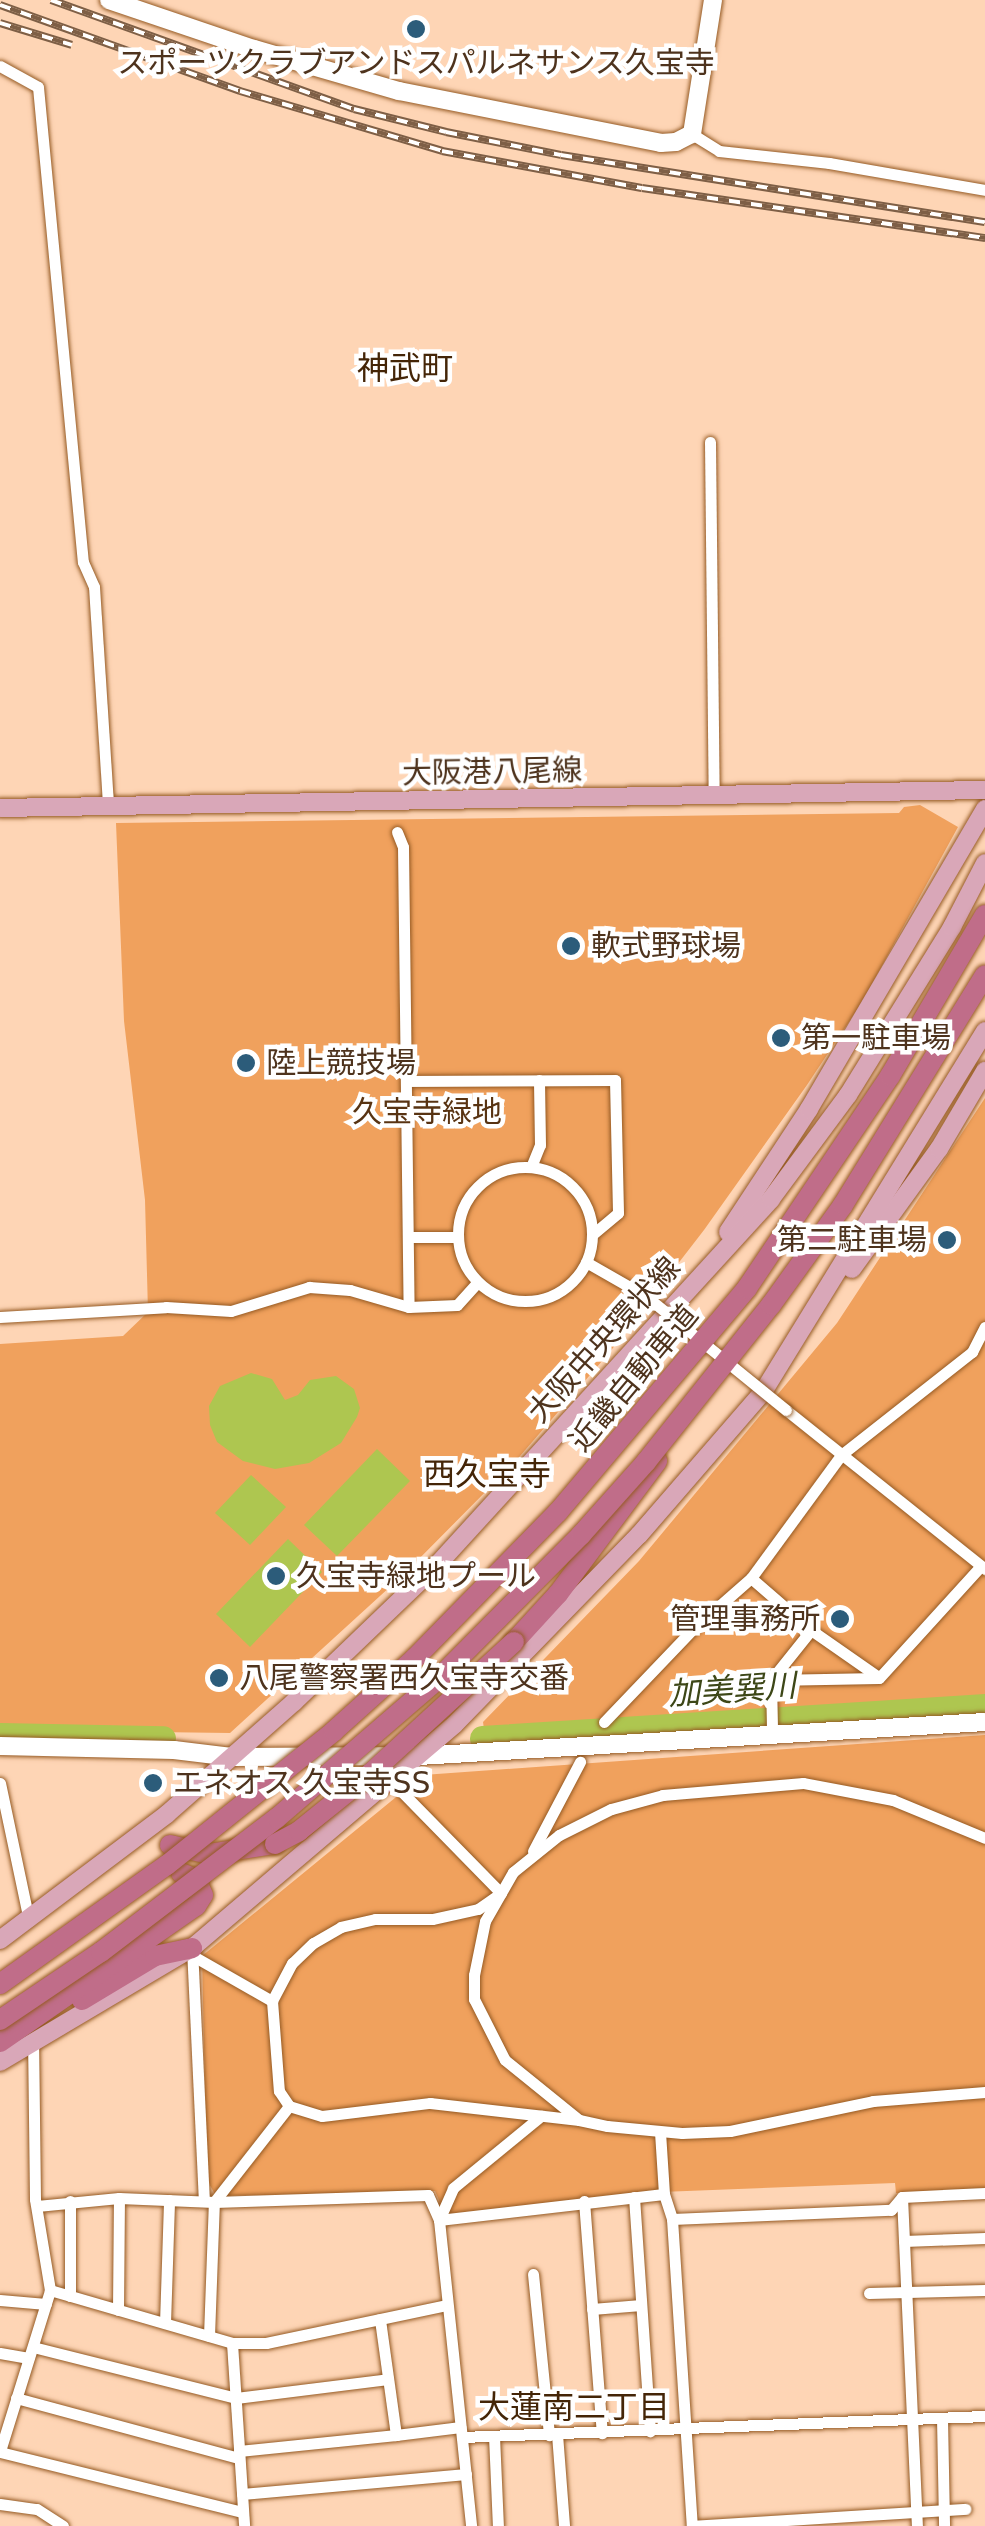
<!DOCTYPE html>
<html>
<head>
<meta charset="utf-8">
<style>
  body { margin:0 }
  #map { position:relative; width:985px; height:2526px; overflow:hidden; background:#fed5b5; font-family:"DejaVu Sans","Noto Sans JP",sans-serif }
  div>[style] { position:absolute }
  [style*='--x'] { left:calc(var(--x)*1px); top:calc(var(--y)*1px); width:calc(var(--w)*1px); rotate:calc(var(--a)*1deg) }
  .green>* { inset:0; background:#f0a15d }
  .water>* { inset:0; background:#aec650 }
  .river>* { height:25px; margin:-12.5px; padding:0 12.5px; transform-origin:12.5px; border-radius:12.5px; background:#aec650 }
  .roads { filter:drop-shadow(0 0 2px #955a23) drop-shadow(0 0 2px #955a23) }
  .street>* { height:11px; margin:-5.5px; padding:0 5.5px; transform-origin:5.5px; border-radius:5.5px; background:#fff }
  .street>.ring { margin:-5.5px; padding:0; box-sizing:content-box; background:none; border:11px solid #fff; border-radius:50% }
  .secondary>* { height:18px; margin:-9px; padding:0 9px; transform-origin:9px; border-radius:9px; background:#fff }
  .primary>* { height:18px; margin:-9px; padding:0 9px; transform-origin:9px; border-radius:9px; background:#d9a7b8 }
  .highway>* { height:20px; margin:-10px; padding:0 10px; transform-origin:10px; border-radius:10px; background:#c06d89 }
  .rail>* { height:8px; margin-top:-4px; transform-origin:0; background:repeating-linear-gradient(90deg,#fff 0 11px,#7e5f46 0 22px); box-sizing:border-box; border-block:2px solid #7e5f46 }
  .bridges { filter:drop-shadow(0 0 2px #955a23) drop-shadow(0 0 2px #955a23) }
  .street-bridge>* { height:11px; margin:-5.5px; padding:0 5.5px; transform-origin:5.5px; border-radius:5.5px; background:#fff }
  .highway-bridge>* { height:20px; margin:-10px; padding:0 10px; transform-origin:10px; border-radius:10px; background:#c06d89 }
  .dots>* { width:28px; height:28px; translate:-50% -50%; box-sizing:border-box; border:5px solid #fff; border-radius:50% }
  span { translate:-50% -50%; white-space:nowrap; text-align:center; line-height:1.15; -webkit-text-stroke:9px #fff; paint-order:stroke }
  .poi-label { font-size:30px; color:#4e331d }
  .left { translate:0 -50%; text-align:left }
  .right { translate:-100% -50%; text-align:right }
  .street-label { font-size:30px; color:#4e331d }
  .park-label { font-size:30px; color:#583312 }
  .neighbourhood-label { font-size:32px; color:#442507 }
  .water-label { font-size:32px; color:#3d4717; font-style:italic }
</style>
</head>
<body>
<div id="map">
  <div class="green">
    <div style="clip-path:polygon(920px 805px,958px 827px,862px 1002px,807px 1085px,704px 1230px,609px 1353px,514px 1463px,403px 1575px,230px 1733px,0 1730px,0 1344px,123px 1336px,148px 1312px,145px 1200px,124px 1021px,116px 823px,899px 813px,904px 807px)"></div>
    <div style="clip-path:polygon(985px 1098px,985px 1702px,485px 1736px,483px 1722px,639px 1561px,837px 1323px)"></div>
    <div style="clip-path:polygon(985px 1735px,985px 2188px,896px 2193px,895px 2183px,661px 2192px,445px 2214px,435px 2191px,216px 2196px,207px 2180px,202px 1956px,423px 1775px)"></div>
  </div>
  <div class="water">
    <div style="clip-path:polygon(251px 1373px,272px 1379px,285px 1400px,298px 1395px,310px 1380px,336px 1376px,354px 1389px,360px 1408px,357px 1417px,341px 1443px,309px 1463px,275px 1469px,243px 1461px,217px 1442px,210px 1425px,209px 1406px,220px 1386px)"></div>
    <div style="clip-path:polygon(377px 1449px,410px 1481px,337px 1556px,304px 1525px)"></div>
    <div style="clip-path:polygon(251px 1475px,286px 1507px,250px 1545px,215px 1513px)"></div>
    <div style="clip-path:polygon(288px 1539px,322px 1572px,250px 1647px,216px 1614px)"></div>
  </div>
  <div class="river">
    <div style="--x:0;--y:1735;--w:163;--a:1.1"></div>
    <div style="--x:482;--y:1738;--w:504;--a:-3.64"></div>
  </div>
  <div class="roads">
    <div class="street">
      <div style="--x:0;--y:66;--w:43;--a:28.9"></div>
      <div style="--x:38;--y:87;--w:477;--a:84.6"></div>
      <div style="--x:83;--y:562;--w:27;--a:66"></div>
      <div style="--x:94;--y:587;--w:218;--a:86.3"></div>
      <div style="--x:692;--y:134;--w:32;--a:32"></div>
      <div style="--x:719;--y:151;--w:111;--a:6.2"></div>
      <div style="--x:829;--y:163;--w:158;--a:9.8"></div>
      <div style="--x:710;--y:442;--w:355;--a:89.4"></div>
      <div style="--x:397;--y:832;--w:16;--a:68"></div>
      <div style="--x:403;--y:847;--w:460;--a:89.3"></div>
      <div style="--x:407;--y:1081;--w:208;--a:-0.3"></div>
      <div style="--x:615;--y:1080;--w:133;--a:88.7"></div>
      <div style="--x:618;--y:1213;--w:34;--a:140"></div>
      <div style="--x:531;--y:1167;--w:24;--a:-68"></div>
      <div style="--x:540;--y:1145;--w:65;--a:-90.9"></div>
      <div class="ring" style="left:458px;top:1167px;width:123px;height:123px"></div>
      <div style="--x:409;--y:1237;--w:49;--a:0"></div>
      <div style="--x:586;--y:1262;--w:70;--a:29.8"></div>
      <div style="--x:0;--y:1317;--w:166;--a:-3.4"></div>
      <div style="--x:166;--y:1307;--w:65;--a:3.5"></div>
      <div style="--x:231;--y:1311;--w:82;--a:-17.1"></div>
      <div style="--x:309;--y:1287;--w:41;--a:4.2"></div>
      <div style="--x:350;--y:1290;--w:61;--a:16.1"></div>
      <div style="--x:409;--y:1307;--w:48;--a:-2.4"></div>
      <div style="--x:457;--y:1305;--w:31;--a:-48"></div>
      <div style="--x:786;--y:1410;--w:255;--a:38.6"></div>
      <div style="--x:751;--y:1578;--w:79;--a:40.9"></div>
      <div style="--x:811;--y:1630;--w:80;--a:34.9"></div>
      <div style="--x:811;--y:1630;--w:64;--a:128.7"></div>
      <div style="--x:771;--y:1680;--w:108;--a:-1.1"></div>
      <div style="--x:879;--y:1678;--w:151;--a:-47.7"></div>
      <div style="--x:771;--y:1680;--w:46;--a:88.8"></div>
      <div style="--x:604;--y:1722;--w:129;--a:-46.3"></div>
      <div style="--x:693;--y:1629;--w:77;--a:-41.3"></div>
      <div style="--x:751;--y:1578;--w:152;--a:-53.8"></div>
      <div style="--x:841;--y:1455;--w:167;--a:-38.2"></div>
      <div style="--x:972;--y:1352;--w:28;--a:-63"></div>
      <div style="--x:0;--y:1783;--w:141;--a:78.1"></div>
      <div style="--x:400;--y:1790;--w:144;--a:45.6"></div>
      <div style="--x:501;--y:1893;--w:28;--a:145"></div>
      <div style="--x:478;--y:1909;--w:47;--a:167.7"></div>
      <div style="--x:432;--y:1919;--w:57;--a:180"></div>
      <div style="--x:375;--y:1919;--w:35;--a:167"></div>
      <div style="--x:341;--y:1927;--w:32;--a:150"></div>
      <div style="--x:313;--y:1943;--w:29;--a:136"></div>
      <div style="--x:292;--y:1963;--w:43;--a:117.8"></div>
      <div style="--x:272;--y:2001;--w:90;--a:85.6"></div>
      <div style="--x:279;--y:2091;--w:18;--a:56"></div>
      <div style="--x:289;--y:2106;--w:34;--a:17"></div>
      <div style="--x:322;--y:2116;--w:109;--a:-6.9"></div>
      <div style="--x:430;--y:2103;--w:150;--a:6.5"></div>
      <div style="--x:985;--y:1838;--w:100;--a:-157.6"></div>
      <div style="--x:893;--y:1800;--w:92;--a:-169.3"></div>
      <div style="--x:803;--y:1783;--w:141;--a:175.1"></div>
      <div style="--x:663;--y:1795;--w:54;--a:164.9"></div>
      <div style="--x:611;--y:1809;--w:58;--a:153.4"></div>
      <div style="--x:559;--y:1835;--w:59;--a:141.2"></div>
      <div style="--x:513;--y:1872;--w:56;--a:119.7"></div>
      <div style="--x:485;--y:1921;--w:55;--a:101.5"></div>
      <div style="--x:474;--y:1975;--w:24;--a:90"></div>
      <div style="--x:474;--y:1999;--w:68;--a:63.1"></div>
      <div style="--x:505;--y:2060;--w:95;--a:39"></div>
      <div style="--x:579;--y:2120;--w:29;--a:12"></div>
      <div style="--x:607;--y:2126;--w:75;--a:5.3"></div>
      <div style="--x:682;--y:2133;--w:48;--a:-2.4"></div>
      <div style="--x:730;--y:2131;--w:146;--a:-11.8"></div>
      <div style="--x:873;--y:2101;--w:112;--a:-4.6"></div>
      <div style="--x:533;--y:1851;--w:101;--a:-62.2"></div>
      <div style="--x:192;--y:1948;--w:253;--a:87.3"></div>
      <div style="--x:193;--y:1956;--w:91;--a:29.7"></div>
      <div style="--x:660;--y:2132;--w:62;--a:86.3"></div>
      <div style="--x:664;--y:2194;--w:26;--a:72"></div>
      <div style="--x:672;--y:2219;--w:308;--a:86.3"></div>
      <div style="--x:634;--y:2197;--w:235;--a:86.1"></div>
      <div style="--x:902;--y:2197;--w:329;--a:87.4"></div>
      <div style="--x:584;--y:2201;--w:233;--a:85.6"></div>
      <div style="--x:37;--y:2206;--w:82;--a:-5.6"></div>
      <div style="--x:119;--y:2198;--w:95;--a:2.4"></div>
      <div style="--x:214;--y:2202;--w:214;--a:-1.9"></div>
      <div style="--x:428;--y:2195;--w:27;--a:66"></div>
      <div style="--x:439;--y:2220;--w:308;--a:84"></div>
      <div style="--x:672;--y:2219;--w:219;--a:-2.4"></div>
      <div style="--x:891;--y:2210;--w:17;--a:-50"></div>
      <div style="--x:902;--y:2197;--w:83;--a:-2.8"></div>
      <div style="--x:439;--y:2220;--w:226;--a:-6.6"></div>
      <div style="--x:439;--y:2220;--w:35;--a:-66"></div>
      <div style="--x:453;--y:2188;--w:114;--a:-39.3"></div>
      <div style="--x:904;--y:2241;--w:81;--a:-2.1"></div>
      <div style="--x:533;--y:2274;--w:162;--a:84.3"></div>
      <div style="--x:50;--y:2290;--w:190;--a:16.2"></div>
      <div style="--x:232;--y:2343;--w:183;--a:86.2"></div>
      <div style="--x:869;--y:2293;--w:116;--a:-1.5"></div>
      <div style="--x:70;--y:2296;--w:95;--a:-90"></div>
      <div style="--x:0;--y:2300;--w:46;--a:5"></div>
      <div style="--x:592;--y:2309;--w:49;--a:-4.7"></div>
      <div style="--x:118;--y:2310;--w:112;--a:-89.5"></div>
      <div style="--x:165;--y:2323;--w:123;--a:-88.1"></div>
      <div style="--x:209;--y:2336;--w:134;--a:-87.9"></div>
      <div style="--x:214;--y:2202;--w:122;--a:-52"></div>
      <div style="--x:232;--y:2343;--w:34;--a:0"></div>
      <div style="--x:266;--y:2343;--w:184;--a:-11.9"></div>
      <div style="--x:33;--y:2347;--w:209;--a:14.1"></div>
      <div style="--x:236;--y:2398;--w:153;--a:-7.1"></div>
      <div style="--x:0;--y:2353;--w:29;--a:10"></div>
      <div style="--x:16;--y:2398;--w:231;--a:15.1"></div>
      <div style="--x:942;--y:2418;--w:108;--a:88.9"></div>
      <div style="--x:557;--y:2434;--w:92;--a:85.6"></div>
      <div style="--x:396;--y:2435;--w:65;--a:-7"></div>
      <div style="--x:494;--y:2436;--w:90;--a:87.5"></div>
      <div style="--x:462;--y:2437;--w:523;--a:-2.3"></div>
      <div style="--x:0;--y:2451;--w:169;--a:-72.7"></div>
      <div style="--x:50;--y:2290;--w:92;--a:-99.4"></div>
      <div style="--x:35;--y:2199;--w:156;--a:-90.7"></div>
      <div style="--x:239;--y:2451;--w:158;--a:-5.8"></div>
      <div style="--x:396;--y:2435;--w:117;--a:-97.9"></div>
      <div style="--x:0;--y:2452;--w:250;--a:13.9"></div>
      <div style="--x:242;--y:2494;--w:225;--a:-5.1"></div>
      <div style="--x:0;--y:2504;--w:37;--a:8"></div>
      <div style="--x:37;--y:2509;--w:31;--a:33"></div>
      <div style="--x:692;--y:2526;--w:274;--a:-3.6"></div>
    </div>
    <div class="secondary">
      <div style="--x:109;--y:0;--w:153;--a:18.7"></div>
      <div style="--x:254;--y:49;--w:151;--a:16.2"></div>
      <div style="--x:399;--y:91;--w:267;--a:11.2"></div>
      <div style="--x:661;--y:143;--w:15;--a:-4"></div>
      <div style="--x:676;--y:142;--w:18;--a:-27"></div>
      <div style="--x:692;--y:134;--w:136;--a:-81.1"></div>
      <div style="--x:0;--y:1746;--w:174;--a:1.3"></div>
      <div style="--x:174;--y:1750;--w:58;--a:6.9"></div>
      <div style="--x:232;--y:1757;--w:187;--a:-0.3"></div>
      <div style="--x:419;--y:1756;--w:567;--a:-3.44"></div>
    </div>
    <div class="primary">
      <div style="--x:0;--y:808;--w:985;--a:-1.05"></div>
      <div style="--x:728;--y:1232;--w:147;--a:-56.6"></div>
      <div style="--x:809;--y:1109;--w:348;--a:-59.6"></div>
      <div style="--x:852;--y:1269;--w:148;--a:-54.1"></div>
      <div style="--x:939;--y:1149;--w:91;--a:-59.5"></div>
      <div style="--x:0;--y:1940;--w:209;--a:-37"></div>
      <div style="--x:167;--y:1814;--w:169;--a:-41.4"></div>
      <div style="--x:294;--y:1702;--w:199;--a:-43.8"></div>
      <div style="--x:438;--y:1564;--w:494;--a:-47.6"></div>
      <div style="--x:771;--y:1199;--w:129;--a:-53.5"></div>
      <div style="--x:848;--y:1095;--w:198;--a:-58.2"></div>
      <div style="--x:952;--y:927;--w:72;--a:-62.7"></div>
      <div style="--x:0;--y:2062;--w:223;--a:-30.7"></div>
      <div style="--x:192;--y:1948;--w:345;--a:-40.4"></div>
      <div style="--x:455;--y:1724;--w:264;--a:-45.8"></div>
      <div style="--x:639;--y:1535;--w:189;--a:-49.1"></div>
      <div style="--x:763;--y:1392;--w:424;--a:-58.4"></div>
    </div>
    <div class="highway">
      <div style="--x:514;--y:1642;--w:65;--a:-47.5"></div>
      <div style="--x:558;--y:1594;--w:166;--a:-53.3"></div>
      <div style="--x:170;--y:1845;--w:40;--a:13"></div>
      <div style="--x:209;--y:1854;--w:67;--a:-8.6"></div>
      <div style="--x:82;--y:2000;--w:85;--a:-31.1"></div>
      <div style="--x:155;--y:1956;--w:38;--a:-12"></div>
      <div style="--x:0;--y:2042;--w:239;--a:-34.8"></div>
      <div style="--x:196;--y:1906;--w:13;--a:-58"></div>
      <div style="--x:203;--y:1895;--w:17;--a:-114"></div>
      <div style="--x:196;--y:1879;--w:16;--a:-158"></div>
    </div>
  </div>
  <div class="rail">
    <div style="--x:51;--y:0;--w:322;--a:19.8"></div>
    <div style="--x:354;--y:109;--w:95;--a:14"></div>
    <div style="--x:446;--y:132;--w:117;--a:11.3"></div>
    <div style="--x:561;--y:155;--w:429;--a:9"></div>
    <div style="--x:0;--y:5;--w:255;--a:19.7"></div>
    <div style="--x:240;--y:91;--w:211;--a:16.5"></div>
    <div style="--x:442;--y:151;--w:203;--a:10.5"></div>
    <div style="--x:642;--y:188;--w:347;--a:8.3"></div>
    <div style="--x:0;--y:23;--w:75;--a:17"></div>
  </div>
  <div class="bridges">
    <div class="street-bridge">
      <div style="--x:647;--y:1297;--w:179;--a:39.1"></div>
    </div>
    <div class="highway-bridge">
      <div style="--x:275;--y:1844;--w:27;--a:-28"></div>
      <div style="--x:299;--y:1831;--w:92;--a:-38.9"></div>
      <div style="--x:371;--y:1773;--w:194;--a:-42.5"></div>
      <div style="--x:0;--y:1984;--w:205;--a:-35.5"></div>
      <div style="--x:167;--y:1865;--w:214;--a:-38.7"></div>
      <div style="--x:334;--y:1731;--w:109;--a:-42"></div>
      <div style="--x:415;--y:1658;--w:204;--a:-45.6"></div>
      <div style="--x:558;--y:1512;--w:293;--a:-49.8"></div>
      <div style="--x:747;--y:1288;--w:256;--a:-56"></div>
      <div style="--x:890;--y:1076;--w:187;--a:-59.5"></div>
      <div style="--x:0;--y:2020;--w:122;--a:-34"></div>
      <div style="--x:101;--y:1952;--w:221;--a:-37.3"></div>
      <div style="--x:277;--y:1818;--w:214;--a:-40.8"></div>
      <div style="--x:439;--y:1678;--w:202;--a:-45.2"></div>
      <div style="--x:581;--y:1535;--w:98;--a:-48.3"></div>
      <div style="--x:646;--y:1462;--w:201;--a:-51.5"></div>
      <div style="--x:771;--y:1305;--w:123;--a:-54.2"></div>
      <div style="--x:843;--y:1205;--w:270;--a:-58.3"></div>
    </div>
  </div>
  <div class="dots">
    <div style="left:416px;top:29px;background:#2c5c7a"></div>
    <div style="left:571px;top:946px;background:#2c5c7a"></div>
    <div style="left:781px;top:1038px;background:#2c5c7a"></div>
    <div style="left:246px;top:1063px;background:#2c5c7a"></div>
    <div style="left:947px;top:1240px;background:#2c5c7a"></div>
    <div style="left:276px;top:1576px;background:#2c5c7a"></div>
    <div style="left:840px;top:1619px;background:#2c5c7a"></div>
    <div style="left:219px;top:1678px;background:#2c5c7a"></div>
    <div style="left:153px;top:1783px;background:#2c5c7a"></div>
  </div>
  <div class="poi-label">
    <span style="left:416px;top:63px">スポーツクラブアンドスパルネサンス久宝寺</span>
    <span class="left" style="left:591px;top:946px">軟式野球場</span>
    <span class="left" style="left:801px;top:1038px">第一駐車場</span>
    <span class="left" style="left:266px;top:1063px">陸上競技場</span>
    <span class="right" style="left:927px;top:1240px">第二駐車場</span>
    <span class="left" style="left:296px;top:1576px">久宝寺緑地プール</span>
    <span class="right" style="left:820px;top:1619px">管理事務所</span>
    <span class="left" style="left:239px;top:1678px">八尾警察署西久宝寺交番</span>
    <span class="left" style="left:173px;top:1783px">エネオス 久宝寺SS</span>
  </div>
  <div class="street-label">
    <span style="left:492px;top:772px;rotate:-1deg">大阪港八尾線</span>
    <span style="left:604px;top:1340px;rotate:-48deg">大阪中央環状線</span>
    <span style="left:634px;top:1378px;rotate:-50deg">近畿自動車道</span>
  </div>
  <div class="park-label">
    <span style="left:427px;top:1112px">久宝寺緑地</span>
  </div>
  <div class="neighbourhood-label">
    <span style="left:405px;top:368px">神武町</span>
    <span style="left:487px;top:1474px">西久宝寺</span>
    <span style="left:574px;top:2407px">大蓮南二丁目</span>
  </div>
  <div class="water-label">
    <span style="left:732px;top:1690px;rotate:-4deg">加美巽川</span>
  </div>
</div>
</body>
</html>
